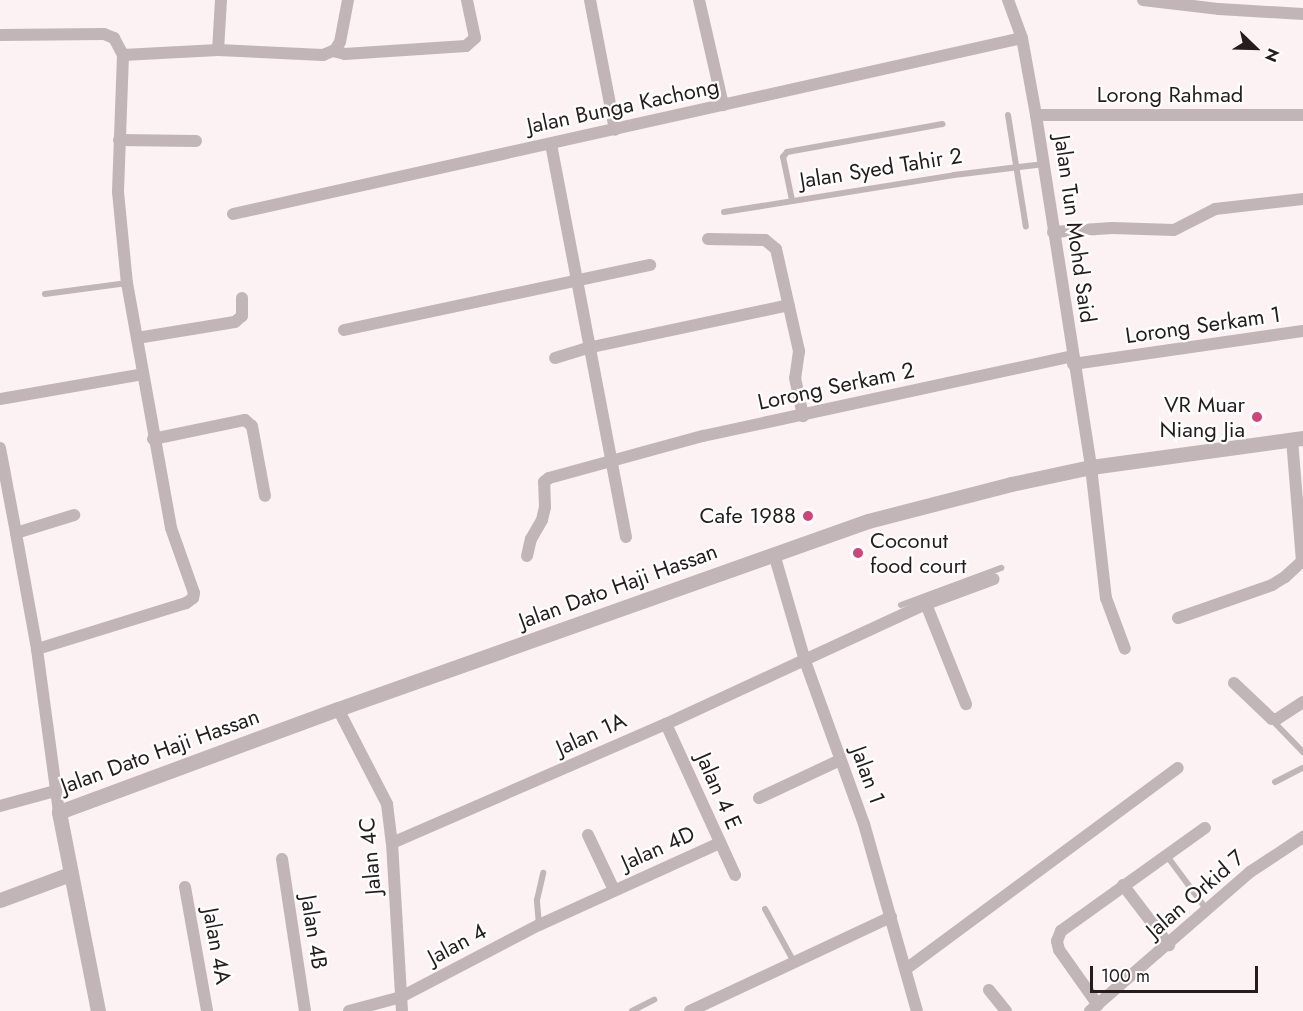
<!DOCTYPE html>
<html>
<head>
<meta charset="utf-8">
<style>
  body { margin:0 }
  #map { position:relative; width:1303px; height:1011px; overflow:hidden; background:#fcf1f3; font-family:Jost,sans-serif }
  div>[style] { position:absolute }
  [style*='--x'] { left:calc(var(--x)*1px); top:calc(var(--y)*1px); width:calc(var(--w)*1px); rotate:calc(var(--a)*1deg) }
  .service>* { height:6px; margin:-3px; padding:0 3px; transform-origin:3px; border-radius:3px; background:#c1b5b8 }
  .minor>* { height:12px; margin:-6px; padding:0 6px; transform-origin:6px; border-radius:6px; background:#c1b5b8 }
  .tertiary>* { height:15px; margin:-7.5px; padding:0 7.5px; transform-origin:7.5px; border-radius:7.5px; background:#c1b5b8 }
  .dots>* { width:16px; height:16px; translate:-50% -50%; box-sizing:border-box; border:3px solid #fff; border-radius:50% }
  span { translate:-50% -50%; white-space:nowrap; text-align:center; line-height:1.15; -webkit-text-stroke:4.5px #fff; paint-order:stroke }
  .street-label { font-size:22px; color:#251c1e }
  .poi-label { font-size:22px; color:#251c1e }
  .right { translate:-100% -50%; text-align:right }
  .left { translate:0 -50%; text-align:left }
  .north { position:absolute; left:1225px; top:18px; width:60px; height:60px; -webkit-text-stroke:4px #fff; paint-order:stroke; rotate:113deg; font-size:16px; font-weight:700; line-height:24px; text-align:center; color:#251c1e }
  .north::after { content:''; display:block; margin:auto; width:21px; height:27px; background:#251c1e; clip-path:polygon(50% 0,100% 100%,50% 72%,0 100%) }
  .scale { position:absolute; left:1090px; top:966px; width:168px; height:27px; box-sizing:border-box; border:3px solid #251c1e; border-top:0; padding-left:8px; font-size:18px; line-height:21px; white-space:nowrap; color:#251c1e; -webkit-text-stroke:4px #fff; paint-order:stroke }
</style>
</head>
<body>
<div id="map">
  <div class="service">
    <div style="--x:1008;--y:115;--w:113;--a:80.9"></div>
    <div style="--x:792;--y:200;--w:44;--a:-101.8"></div>
    <div style="--x:783;--y:157;--w:6;--a:-51"></div>
    <div style="--x:787;--y:152;--w:158;--a:-10.2"></div>
    <div style="--x:724;--y:212;--w:233;--a:-9.1"></div>
    <div style="--x:954;--y:175;--w:91;--a:-7"></div>
    <div style="--x:45;--y:294;--w:83;--a:-7.6"></div>
    <div style="--x:901;--y:605;--w:107;--a:-20.3"></div>
    <div style="--x:1272;--y:720;--w:45;--a:45.9"></div>
    <div style="--x:1275;--y:782;--w:31;--a:-27"></div>
    <div style="--x:1167;--y:856;--w:67;--a:53.5"></div>
    <div style="--x:765;--y:909;--w:60;--a:61.3"></div>
    <div style="--x:539;--y:925;--w:25;--a:-95"></div>
    <div style="--x:537;--y:900;--w:28;--a:-77"></div>
    <div style="--x:632;--y:1011;--w:25;--a:-27"></div>
  </div>
  <div class="minor">
    <div style="--x:221;--y:0;--w:50;--a:93.4"></div>
    <div style="--x:218;--y:50;--w:105;--a:2.7"></div>
    <div style="--x:323;--y:55;--w:13;--a:-23"></div>
    <div style="--x:335;--y:50;--w:9;--a:-58"></div>
    <div style="--x:340;--y:42;--w:43;--a:-79.2"></div>
    <div style="--x:590;--y:0;--w:132;--a:79.1"></div>
    <div style="--x:699;--y:0;--w:108;--a:77.1"></div>
    <div style="--x:1008;--y:0;--w:40;--a:69.8"></div>
    <div style="--x:1022;--y:38;--w:78;--a:79.7"></div>
    <div style="--x:1036;--y:115;--w:356;--a:81.1"></div>
    <div style="--x:1091;--y:467;--w:132;--a:83.5"></div>
    <div style="--x:1106;--y:598;--w:54;--a:69.6"></div>
    <div style="--x:1143;--y:0;--w:77;--a:6.8"></div>
    <div style="--x:1219;--y:9;--w:84;--a:3.4"></div>
    <div style="--x:0;--y:35;--w:104;--a:-0.6"></div>
    <div style="--x:104;--y:34;--w:11;--a:22"></div>
    <div style="--x:114;--y:38;--w:19;--a:62"></div>
    <div style="--x:123;--y:55;--w:137;--a:92.1"></div>
    <div style="--x:118;--y:192;--w:91;--a:84.4"></div>
    <div style="--x:127;--y:283;--w:249;--a:79.8"></div>
    <div style="--x:171;--y:528;--w:69;--a:70.5"></div>
    <div style="--x:194;--y:593;--w:5;--a:101"></div>
    <div style="--x:193;--y:598;--w:9;--a:144"></div>
    <div style="--x:186;--y:603;--w:156;--a:162.8"></div>
    <div style="--x:333;--y:51;--w:12;--a:14"></div>
    <div style="--x:345;--y:54;--w:121;--a:-3.8"></div>
    <div style="--x:466;--y:46;--w:12;--a:-42"></div>
    <div style="--x:475;--y:38;--w:39;--a:-102"></div>
    <div style="--x:123;--y:55;--w:95;--a:-3"></div>
    <div style="--x:1036;--y:115;--w:267;--a:0"></div>
    <div style="--x:119;--y:140;--w:77;--a:0.7"></div>
    <div style="--x:551;--y:144;--w:400;--a:79.2"></div>
    <div style="--x:233;--y:214;--w:808;--a:-12.57"></div>
    <div style="--x:1053;--y:232;--w:59;--a:-3.9"></div>
    <div style="--x:1112;--y:228;--w:62;--a:1.8"></div>
    <div style="--x:1174;--y:230;--w:46;--a:-27.1"></div>
    <div style="--x:1215;--y:209;--w:89;--a:-6.5"></div>
    <div style="--x:708;--y:239;--w:57;--a:1"></div>
    <div style="--x:765;--y:240;--w:14;--a:39"></div>
    <div style="--x:776;--y:249;--w:105;--a:77.3"></div>
    <div style="--x:799;--y:351;--w:27;--a:98"></div>
    <div style="--x:795;--y:378;--w:39;--a:78"></div>
    <div style="--x:344;--y:330;--w:313;--a:-12"></div>
    <div style="--x:137;--y:338;--w:99;--a:-9.3"></div>
    <div style="--x:235;--y:322;--w:9;--a:-41"></div>
    <div style="--x:242;--y:316;--w:18;--a:-90"></div>
    <div style="--x:555;--y:358;--w:39;--a:-17"></div>
    <div style="--x:592;--y:347;--w:201;--a:-12"></div>
    <div style="--x:1073;--y:364;--w:232;--a:-8.2"></div>
    <div style="--x:0;--y:399;--w:145;--a:-9.9"></div>
    <div style="--x:153;--y:439;--w:94;--a:-11.7"></div>
    <div style="--x:245;--y:420;--w:9;--a:41"></div>
    <div style="--x:252;--y:426;--w:71;--a:79.5"></div>
    <div style="--x:0;--y:448;--w:86;--a:79.3"></div>
    <div style="--x:774;--y:554;--w:111;--a:73.8"></div>
    <div style="--x:805;--y:661;--w:173;--a:70.1"></div>
    <div style="--x:864;--y:824;--w:194;--a:74.2"></div>
    <div style="--x:527;--y:556;--w:17;--a:-77"></div>
    <div style="--x:531;--y:539;--w:22;--a:-60"></div>
    <div style="--x:542;--y:520;--w:13;--a:-77"></div>
    <div style="--x:545;--y:507;--w:25;--a:-92"></div>
    <div style="--x:544;--y:482;--w:6;--a:-39"></div>
    <div style="--x:549;--y:478;--w:160;--a:-15.3"></div>
    <div style="--x:703;--y:436;--w:378;--a:-12.2"></div>
    <div style="--x:926;--y:604;--w:108;--a:68.2"></div>
    <div style="--x:1178;--y:618;--w:100;--a:-19.3"></div>
    <div style="--x:1272;--y:585;--w:15;--a:-32"></div>
    <div style="--x:1285;--y:577;--w:23;--a:-43"></div>
    <div style="--x:1302;--y:561;--w:122;--a:-94.7"></div>
    <div style="--x:1234;--y:683;--w:52;--a:43.5"></div>
    <div style="--x:1272;--y:719;--w:5;--a:0"></div>
    <div style="--x:1277;--y:719;--w:31;--a:-33"></div>
    <div style="--x:338;--y:709;--w:107;--a:62.7"></div>
    <div style="--x:387;--y:804;--w:39;--a:83"></div>
    <div style="--x:392;--y:843;--w:168;--a:86.6"></div>
    <div style="--x:666;--y:724;--w:166;--a:65.4"></div>
    <div style="--x:759;--y:798;--w:89;--a:-25.1"></div>
    <div style="--x:0;--y:806;--w:57;--a:-15.3"></div>
    <div style="--x:59;--y:812;--w:164;--a:-97.7"></div>
    <div style="--x:37;--y:649;--w:118;--a:-100.3"></div>
    <div style="--x:16;--y:533;--w:61;--a:-17.2"></div>
    <div style="--x:588;--y:835;--w:61;--a:64.7"></div>
    <div style="--x:392;--y:843;--w:299;--a:-23.5"></div>
    <div style="--x:666;--y:724;--w:286;--a:-24.8"></div>
    <div style="--x:926;--y:604;--w:72;--a:-20.2"></div>
    <div style="--x:282;--y:859;--w:154;--a:81.4"></div>
    <div style="--x:1123;--y:885;--w:76;--a:52.5"></div>
    <div style="--x:185;--y:887;--w:126;--a:79.9"></div>
    <div style="--x:906;--y:969;--w:338;--a:-36.5"></div>
    <div style="--x:989;--y:990;--w:27;--a:51"></div>
    <div style="--x:1098;--y:1005;--w:67;--a:-125.3"></div>
    <div style="--x:1059;--y:950;--w:9;--a:-103"></div>
    <div style="--x:1057;--y:941;--w:11;--a:-68"></div>
    <div style="--x:1061;--y:931;--w:177;--a:-35.6"></div>
    <div style="--x:349;--y:1011;--w:54;--a:-15.1"></div>
    <div style="--x:401;--y:997;--w:156;--a:-27.6"></div>
    <div style="--x:539;--y:925;--w:199;--a:-24.4"></div>
    <div style="--x:690;--y:1011;--w:222;--a:-25.1"></div>
    <div style="--x:1090;--y:1011;--w:212;--a:-41"></div>
    <div style="--x:1250;--y:872;--w:64;--a:-33.4"></div>
  </div>
  <div class="tertiary">
    <div style="--x:0;--y:900;--w:75;--a:-20.4"></div>
    <div style="--x:98;--y:1011;--w:203;--a:-101.1"></div>
    <div style="--x:59;--y:812;--w:297;--a:-20.3"></div>
    <div style="--x:338;--y:709;--w:562;--a:-19.53"></div>
    <div style="--x:868;--y:521;--w:148;--a:-14.5"></div>
    <div style="--x:1011;--y:484;--w:82;--a:-12"></div>
    <div style="--x:1091;--y:467;--w:214;--a:-7.8"></div>
  </div>
  <div class="dots">
    <div style="left:1257px;top:417px;background:#d04479"></div>
    <div style="left:808px;top:516px;background:#d04479"></div>
    <div style="left:858px;top:553px;background:#d04479"></div>
  </div>
  <div class="street-label">
    <span style="left:1170px;top:95px">Lorong Rahmad</span>
    <span style="left:623px;top:106px;rotate:-12deg">Jalan Bunga Kachong</span>
    <span style="left:881px;top:168px;rotate:-9deg">Jalan Syed Tahir 2</span>
    <span style="left:1075px;top:229px;rotate:82deg">Jalan Tun Mohd Said</span>
    <span style="left:1203px;top:325px;rotate:-8deg">Lorong Serkam 1</span>
    <span style="left:836px;top:386px;rotate:-12deg">Lorong Serkam 2</span>
    <span style="left:618px;top:586px;rotate:-20deg">Jalan Dato Haji Hassan</span>
    <span style="left:591px;top:734px;rotate:-24deg">Jalan 1A</span>
    <span style="left:160px;top:751px;rotate:-20deg">Jalan Dato Haji Hassan</span>
    <span style="left:868px;top:775px;rotate:70deg">Jalan 1</span>
    <span style="left:719px;top:791px;rotate:66deg">Jalan 4 E</span>
    <span style="left:658px;top:848px;rotate:-24deg">Jalan 4D</span>
    <span style="left:370px;top:856px;rotate:-95deg">Jalan 4C</span>
    <span style="left:1195px;top:894px;rotate:-41deg">Jalan Orkid 7</span>
    <span style="left:314px;top:932px;rotate:81deg">Jalan 4B</span>
    <span style="left:457px;top:944px;rotate:-28deg">Jalan 4</span>
    <span style="left:217px;top:946px;rotate:80deg">Jalan 4A</span>
  </div>
  <div class="poi-label">
    <span class="right" style="left:1245px;top:417px">VR Muar<br>Niang Jia</span>
    <span class="right" style="left:796px;top:516px">Cafe 1988</span>
    <span class="left" style="left:870px;top:553px">Coconut<br>food court</span>
  </div>
  <div class="north">N</div>
  <div class="scale">100 m</div>
</div>
</body>
</html>
